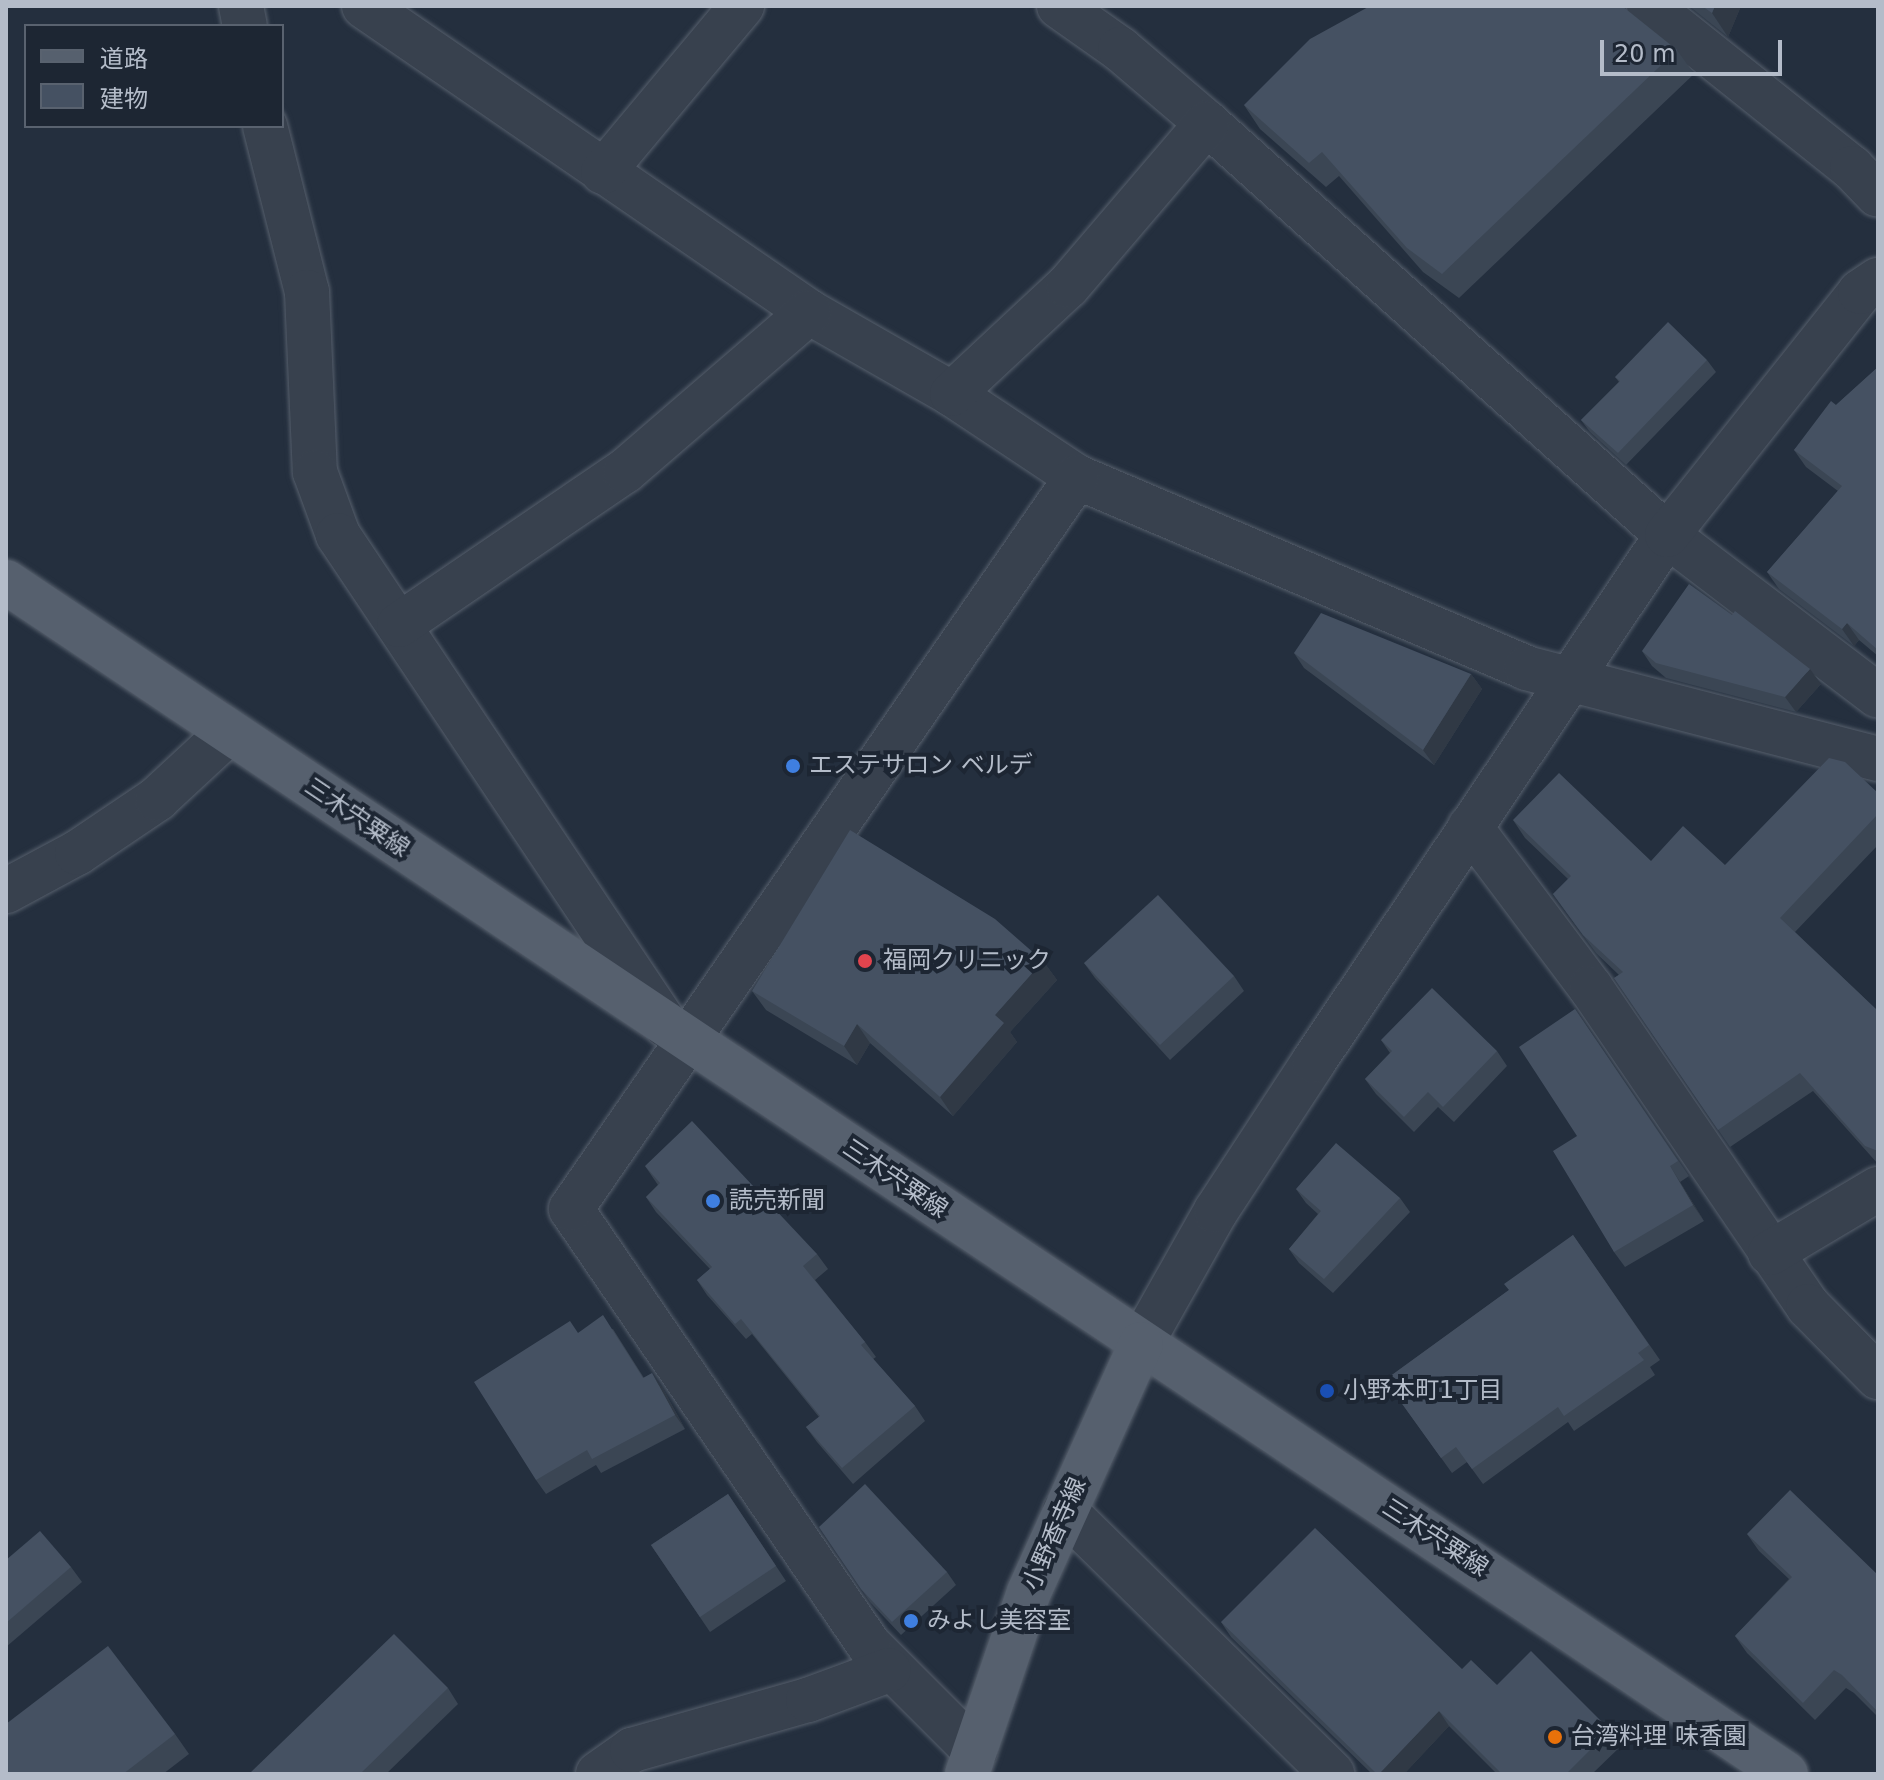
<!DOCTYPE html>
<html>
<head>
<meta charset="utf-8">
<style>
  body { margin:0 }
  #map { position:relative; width:1884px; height:1780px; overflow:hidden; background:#242f3e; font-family:"DejaVu Sans","Noto Sans JP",sans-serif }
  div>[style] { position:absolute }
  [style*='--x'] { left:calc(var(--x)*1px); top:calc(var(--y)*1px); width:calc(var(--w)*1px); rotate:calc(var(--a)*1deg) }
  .roads { filter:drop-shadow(0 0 2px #565f6c) drop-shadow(0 0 2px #565f6c) }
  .minor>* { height:44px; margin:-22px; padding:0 22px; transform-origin:22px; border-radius:22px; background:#38414e }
  .major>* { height:44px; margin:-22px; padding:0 22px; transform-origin:22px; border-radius:22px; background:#56606e }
  .wall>* { inset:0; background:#3b4654 }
  .shaded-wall>* { inset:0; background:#303945 }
  .building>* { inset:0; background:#455162 }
  .dots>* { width:22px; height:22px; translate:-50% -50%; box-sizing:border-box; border:4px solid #1d2633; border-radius:50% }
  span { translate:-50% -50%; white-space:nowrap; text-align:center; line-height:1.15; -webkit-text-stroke:8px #1d2633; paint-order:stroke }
  .poi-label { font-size:24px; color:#b4bcc9 }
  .left { translate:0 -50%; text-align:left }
  .street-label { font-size:24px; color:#b4bcc9 }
  .frame { position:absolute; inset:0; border:8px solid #b4bcc9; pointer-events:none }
  .legend { position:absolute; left:24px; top:24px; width:260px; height:104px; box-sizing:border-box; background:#1d2633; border:2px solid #59626f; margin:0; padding:10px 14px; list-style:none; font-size:24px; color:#b4bcc9 }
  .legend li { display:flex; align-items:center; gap:16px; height:40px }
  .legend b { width:40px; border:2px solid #59626f }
  .scale { position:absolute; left:1600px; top:40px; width:182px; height:36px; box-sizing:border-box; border:4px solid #b4bcc9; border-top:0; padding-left:10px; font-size:24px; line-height:28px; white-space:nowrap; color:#b4bcc9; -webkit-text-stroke:6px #1d2633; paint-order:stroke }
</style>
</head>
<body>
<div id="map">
  <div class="roads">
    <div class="minor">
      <div style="--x:241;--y:6;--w:20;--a:79"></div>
      <div style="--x:364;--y:6;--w:540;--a:34.51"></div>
      <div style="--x:809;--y:312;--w:165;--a:29.8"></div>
      <div style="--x:952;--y:394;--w:150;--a:33.6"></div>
      <div style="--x:1077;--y:477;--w:488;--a:23"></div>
      <div style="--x:1526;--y:668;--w:364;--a:14.5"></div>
      <div style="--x:1059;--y:6;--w:75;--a:35.2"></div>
      <div style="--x:1120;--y:49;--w:114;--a:40.4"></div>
      <div style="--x:1207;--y:123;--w:618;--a:41.85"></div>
      <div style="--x:1667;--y:535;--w:265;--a:37.3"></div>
      <div style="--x:1649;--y:6;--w:260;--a:38.6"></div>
      <div style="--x:1852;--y:168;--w:37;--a:46"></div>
      <div style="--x:265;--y:126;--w:171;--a:75.8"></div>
      <div style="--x:307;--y:292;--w:180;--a:87.5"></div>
      <div style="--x:315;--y:472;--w:67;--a:69.9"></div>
      <div style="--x:338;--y:535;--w:590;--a:56.2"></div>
      <div style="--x:603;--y:172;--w:217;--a:-50.1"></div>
      <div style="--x:952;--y:394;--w:158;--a:-43"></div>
      <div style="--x:1068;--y:286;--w:214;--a:-49.5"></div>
      <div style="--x:399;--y:625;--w:273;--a:-34.3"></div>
      <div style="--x:625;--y:471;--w:243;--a:-40.8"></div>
      <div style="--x:1470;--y:827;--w:201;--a:53.1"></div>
      <div style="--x:1591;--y:988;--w:385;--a:55.7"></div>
      <div style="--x:1808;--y:1306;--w:100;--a:45.4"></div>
      <div style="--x:6;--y:891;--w:81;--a:-28.2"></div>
      <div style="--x:77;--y:853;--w:97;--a:-34"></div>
      <div style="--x:157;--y:799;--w:98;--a:-42.9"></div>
      <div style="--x:1770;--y:1253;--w:126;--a:-30.7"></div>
      <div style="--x:1141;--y:1344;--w:153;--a:-60.6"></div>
      <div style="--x:1216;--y:1211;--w:179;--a:-56.8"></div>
      <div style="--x:1314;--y:1061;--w:633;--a:-56.13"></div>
      <div style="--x:1667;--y:535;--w:310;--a:-51.5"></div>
      <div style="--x:1860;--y:292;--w:22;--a:-34"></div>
      <div style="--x:1065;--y:1511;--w:375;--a:44.5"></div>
      <div style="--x:975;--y:1751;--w:150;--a:-135"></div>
      <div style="--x:869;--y:1645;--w:528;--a:-124.35"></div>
      <div style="--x:571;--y:1209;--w:890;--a:-55.35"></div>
      <div style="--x:598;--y:1774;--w:42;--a:-35.2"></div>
      <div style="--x:632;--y:1750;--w:183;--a:-15.9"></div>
      <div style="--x:808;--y:1700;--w:86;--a:-20.3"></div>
    </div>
    <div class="major">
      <div style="--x:6;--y:582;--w:2142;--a:33.81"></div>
      <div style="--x:967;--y:1774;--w:192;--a:-71.2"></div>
      <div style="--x:1029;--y:1592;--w:272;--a:-65.7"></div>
    </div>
  </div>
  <div class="wall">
    <div style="clip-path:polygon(1689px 6px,1741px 6px,1728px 37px)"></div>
    <div style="clip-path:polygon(1627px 10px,1677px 50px,1694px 74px,1459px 298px,1423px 272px,1339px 176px,1326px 187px,1260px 129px,1244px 105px)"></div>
    <div style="clip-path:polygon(1707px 360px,1716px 372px,1626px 465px,1590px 432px,1581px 420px,1619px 382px,1615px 377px)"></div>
    <div style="clip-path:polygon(1878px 367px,1878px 656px,1859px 640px,1854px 646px,1779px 589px,1767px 572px,1838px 491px,1806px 467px,1794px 450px,1836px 405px)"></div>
    <div style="clip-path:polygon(1642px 651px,1821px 684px,1796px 712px,1666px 678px,1652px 666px)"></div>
    <div style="clip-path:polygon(1294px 653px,1471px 674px,1482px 689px,1434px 765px,1304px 668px)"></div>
    <div style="clip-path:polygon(1878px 793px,1878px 845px,1795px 932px,1878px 1011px,1878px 1164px,1813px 1091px,1730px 1147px,1614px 978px,1619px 975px,1596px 953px,1553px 894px,1568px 879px,1525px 838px,1513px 820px,1651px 861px,1725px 865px)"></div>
    <div style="clip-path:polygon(1043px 961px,1057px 980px,1010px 1032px,1017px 1042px,953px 1116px,870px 1043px,857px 1065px,766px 1010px,752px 991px)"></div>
    <div style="clip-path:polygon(1084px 963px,1234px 976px,1244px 991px,1170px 1060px,1095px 978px)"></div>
    <div style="clip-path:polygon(1575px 1009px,1689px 1176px,1680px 1182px,1704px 1221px,1625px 1267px,1614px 1252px,1577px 1136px)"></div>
    <div style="clip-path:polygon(1381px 1040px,1497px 1051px,1507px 1066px,1454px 1122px,1438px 1107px,1414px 1132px,1376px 1094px,1365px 1079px,1390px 1053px)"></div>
    <div style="clip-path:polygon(645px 1166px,817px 1254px,828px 1269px,815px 1280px,865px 1342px,876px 1357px,873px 1359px,915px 1406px,925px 1421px,853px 1484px,817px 1442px,806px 1427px,819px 1417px,752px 1334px,746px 1339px,707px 1295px,697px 1280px,710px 1269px,656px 1212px,646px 1197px,658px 1185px)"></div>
    <div style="clip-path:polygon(1296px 1189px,1400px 1198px,1410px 1212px,1333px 1293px,1299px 1263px,1289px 1249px,1318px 1214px,1306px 1203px)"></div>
    <div style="clip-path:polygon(1573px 1235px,1660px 1360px,1650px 1367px,1655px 1375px,1574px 1431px,1568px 1422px,1483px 1484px,1467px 1462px,1452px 1473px,1385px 1380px,1509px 1290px)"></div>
    <div style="clip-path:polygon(613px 1329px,644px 1378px,662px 1387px,685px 1429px,601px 1473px,596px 1465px,546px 1494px,536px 1480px,579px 1332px)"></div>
    <div style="clip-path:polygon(728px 1494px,786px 1581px,710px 1632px,651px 1545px)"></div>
    <div style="clip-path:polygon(819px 1527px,947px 1572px,956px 1585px,901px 1635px,870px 1602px)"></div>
    <div style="clip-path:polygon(1747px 1534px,1878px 1575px,1878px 1717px,1854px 1693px,1846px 1688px,1815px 1720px,1747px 1653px,1735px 1636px,1789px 1579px,1759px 1551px)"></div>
    <div style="clip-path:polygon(6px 1560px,71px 1567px,82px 1582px,6px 1647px)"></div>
    <div style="clip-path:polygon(1221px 1622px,1462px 1669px,1497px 1685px,1610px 1730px,1621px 1746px,1592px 1774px,1497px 1774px,1449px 1726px,1404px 1774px,1372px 1774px,1231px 1637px)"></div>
    <div style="clip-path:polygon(448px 1688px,458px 1704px,386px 1774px,253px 1774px)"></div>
    <div style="clip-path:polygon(175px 1734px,189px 1754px,163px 1774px,6px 1774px)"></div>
  </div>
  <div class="shaded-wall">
    <div style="clip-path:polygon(1715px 6px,1741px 6px,1728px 37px,1712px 13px)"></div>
    <div style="clip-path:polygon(1847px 623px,1859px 640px,1854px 646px,1842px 629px)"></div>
    <div style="clip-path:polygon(1810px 669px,1821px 684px,1796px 712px,1785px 697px)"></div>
    <div style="clip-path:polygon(1471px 674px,1482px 689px,1434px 765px,1423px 750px)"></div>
    <div style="clip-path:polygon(1043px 961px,1057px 980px,1010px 1032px,1017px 1042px,953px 1116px,940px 1097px,995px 1015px)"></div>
    <div style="clip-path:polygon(857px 1024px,870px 1043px,857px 1065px,844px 1046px)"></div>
    <div style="clip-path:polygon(1670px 1166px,1680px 1182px,1704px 1221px,1693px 1205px)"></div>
    <div style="clip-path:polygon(652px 1373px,662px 1387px,685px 1429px,675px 1415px)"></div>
    <div style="clip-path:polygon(1439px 1711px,1449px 1726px,1404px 1774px,1379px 1774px)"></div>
  </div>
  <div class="building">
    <div style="clip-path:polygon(1370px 6px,1622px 6px,1677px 50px,1442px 274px,1407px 248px,1322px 152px,1309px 163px,1244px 105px,1310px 39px)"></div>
    <div style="clip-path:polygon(1702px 6px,1715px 6px,1712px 13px)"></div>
    <div style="clip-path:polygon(1668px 322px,1707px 360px,1618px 453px,1581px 420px,1620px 381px,1615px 377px)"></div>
    <div style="clip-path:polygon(1878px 367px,1878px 650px,1847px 623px,1842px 629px,1767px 572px,1842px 486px,1794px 450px,1831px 401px,1836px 405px)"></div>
    <div style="clip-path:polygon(1689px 584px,1732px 615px,1735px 611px,1810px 669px,1785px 697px,1656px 663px,1642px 651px)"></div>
    <div style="clip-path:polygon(1321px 613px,1471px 674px,1423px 750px,1294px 653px)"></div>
    <div style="clip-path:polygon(1829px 758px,1845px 762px,1878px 793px,1878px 814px,1780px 918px,1878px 1011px,1878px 1151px,1865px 1146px,1800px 1073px,1718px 1130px,1614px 978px,1623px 972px,1583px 935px,1553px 894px,1571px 876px,1513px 820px,1559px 773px,1651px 861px,1683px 826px,1725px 865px)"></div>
    <div style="clip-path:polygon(850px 830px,995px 919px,1043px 961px,995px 1015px,1004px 1023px,940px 1097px,857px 1024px,844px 1046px,752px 991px)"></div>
    <div style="clip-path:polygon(1158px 895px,1234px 976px,1160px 1045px,1084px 963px)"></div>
    <div style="clip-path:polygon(1432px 988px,1497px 1051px,1443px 1107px,1428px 1092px,1404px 1117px,1365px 1079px,1392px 1051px,1381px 1040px)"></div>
    <div style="clip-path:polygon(1575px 1009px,1678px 1161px,1670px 1166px,1693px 1205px,1614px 1252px,1553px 1151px,1577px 1136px,1519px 1047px)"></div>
    <div style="clip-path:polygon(692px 1121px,817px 1254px,803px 1266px,865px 1342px,861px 1345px,915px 1406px,842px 1468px,806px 1427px,820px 1416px,741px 1319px,735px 1324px,697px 1280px,712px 1267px,646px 1197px,660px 1183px,645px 1166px)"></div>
    <div style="clip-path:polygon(1336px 1143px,1400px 1198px,1324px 1279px,1289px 1249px,1321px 1211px,1296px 1189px)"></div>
    <div style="clip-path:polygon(1573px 1235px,1649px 1345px,1638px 1353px,1644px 1360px,1564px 1416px,1558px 1407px,1472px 1469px,1456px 1447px,1441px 1458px,1385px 1380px,1509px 1290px,1504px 1284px)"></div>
    <div style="clip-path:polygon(603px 1315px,643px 1378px,652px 1373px,675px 1415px,592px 1459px,587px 1450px,536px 1480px,474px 1382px,570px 1321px,578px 1333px)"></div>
    <div style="clip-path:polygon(865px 1484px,947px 1572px,892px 1622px,861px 1589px,819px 1527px)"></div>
    <div style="clip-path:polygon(1790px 1490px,1878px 1575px,1878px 1712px,1842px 1675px,1834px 1670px,1803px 1703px,1735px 1636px,1792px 1577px,1747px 1534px)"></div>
    <div style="clip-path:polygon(728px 1494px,776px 1566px,700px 1617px,651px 1545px)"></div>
    <div style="clip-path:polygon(1315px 1528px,1462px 1669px,1471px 1660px,1497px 1685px,1531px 1651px,1610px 1730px,1566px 1774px,1502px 1774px,1439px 1711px,1379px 1774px,1377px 1774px,1221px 1622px)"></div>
    <div style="clip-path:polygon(40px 1531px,71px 1567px,6px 1623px,6px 1560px)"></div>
    <div style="clip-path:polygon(394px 1634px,448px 1688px,360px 1774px,253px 1774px,251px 1772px)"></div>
    <div style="clip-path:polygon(108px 1646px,175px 1734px,123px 1774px,6px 1774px,6px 1724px)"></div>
  </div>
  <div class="dots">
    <div style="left:793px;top:766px;background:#3f7fe0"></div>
    <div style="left:865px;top:961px;background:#e0444e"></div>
    <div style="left:713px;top:1201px;background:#3f7fe0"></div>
    <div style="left:1327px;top:1391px;background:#1a4fb4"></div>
    <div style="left:911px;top:1621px;background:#3f7fe0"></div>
    <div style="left:1555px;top:1737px;background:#e8710a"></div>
  </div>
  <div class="poi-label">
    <span class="left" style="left:809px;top:766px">エステサロン ベルデ</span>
    <span class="left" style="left:883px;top:961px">福岡クリニック</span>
    <span class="left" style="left:729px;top:1201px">読売新聞</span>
    <span class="left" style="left:1343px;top:1391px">小野本町1丁目</span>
    <span class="left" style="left:927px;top:1621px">みよし美容室</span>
    <span class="left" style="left:1571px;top:1737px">台湾料理 味香園</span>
  </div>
  <div class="street-label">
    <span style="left:357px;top:818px;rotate:34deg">三木宍粟線</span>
    <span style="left:895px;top:1179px;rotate:34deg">三木宍粟線</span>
    <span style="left:1055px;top:1534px;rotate:-66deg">小野香寺線</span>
    <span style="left:1435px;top:1538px;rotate:33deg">三木宍粟線</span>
  </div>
  <div class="frame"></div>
  <ul class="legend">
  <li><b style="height:10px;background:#56606e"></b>道路</li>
  <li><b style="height:22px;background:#455162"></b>建物</li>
  </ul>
  <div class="scale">20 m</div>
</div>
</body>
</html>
